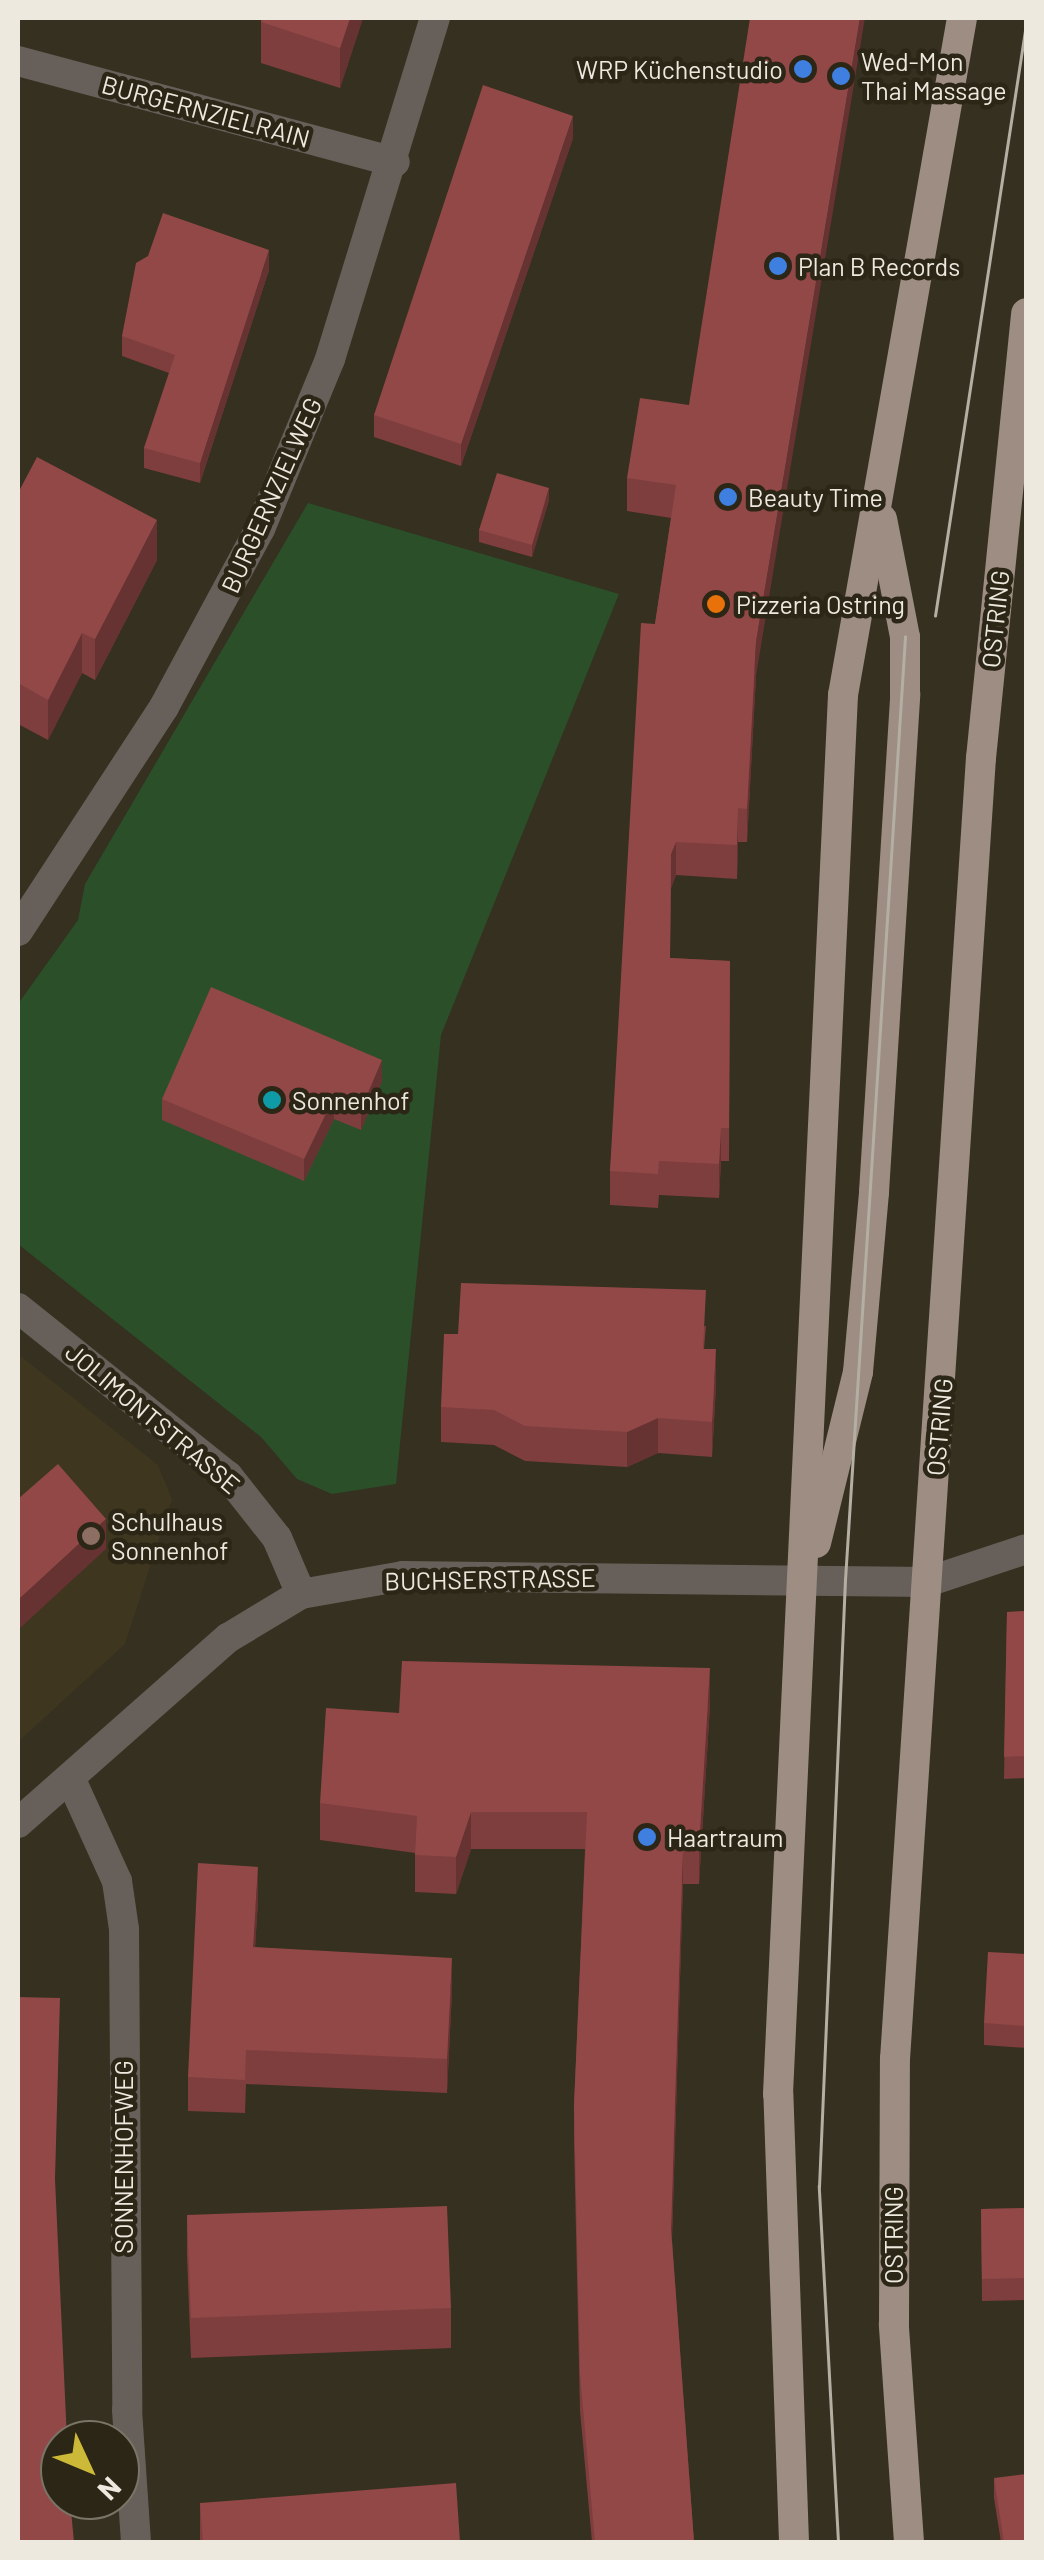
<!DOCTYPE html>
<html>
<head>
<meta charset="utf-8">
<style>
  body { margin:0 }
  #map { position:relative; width:1044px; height:2560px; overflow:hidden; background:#35301f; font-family:Barlow,sans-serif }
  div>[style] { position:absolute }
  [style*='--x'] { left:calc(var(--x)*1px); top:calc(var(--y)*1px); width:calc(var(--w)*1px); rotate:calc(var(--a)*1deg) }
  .built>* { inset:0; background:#3e361f }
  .green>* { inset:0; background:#2a4f29 }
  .street>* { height:30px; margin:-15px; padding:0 15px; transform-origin:15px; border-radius:15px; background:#67605a }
  .primary>* { height:30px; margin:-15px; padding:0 15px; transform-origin:15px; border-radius:15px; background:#9d8d83 }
  .tram>* { height:2.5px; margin:-1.25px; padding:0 1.25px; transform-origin:1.25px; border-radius:1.25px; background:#b4afa3 }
  .wall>* { inset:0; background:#7d3e3d }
  .shaded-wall>* { inset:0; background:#663232 }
  .building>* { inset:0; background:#914847 }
  .dots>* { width:28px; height:28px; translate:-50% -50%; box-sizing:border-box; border:5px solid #2b2616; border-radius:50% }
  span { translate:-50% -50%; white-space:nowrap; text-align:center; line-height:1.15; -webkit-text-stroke:9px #2b2616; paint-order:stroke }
  .poi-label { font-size:25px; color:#ede9df }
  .left { translate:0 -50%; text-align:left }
  .right { translate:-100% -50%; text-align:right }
  .street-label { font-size:25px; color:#ede9df }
  .frame { position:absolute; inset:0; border:20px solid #ede9df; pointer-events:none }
  .north { position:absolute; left:40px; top:2420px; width:100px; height:100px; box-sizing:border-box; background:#2b2616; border:2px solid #797466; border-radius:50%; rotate:134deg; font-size:28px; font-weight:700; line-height:40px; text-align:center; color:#ede9df }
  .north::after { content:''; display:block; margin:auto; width:35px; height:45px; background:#cdb938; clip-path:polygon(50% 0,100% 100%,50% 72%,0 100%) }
</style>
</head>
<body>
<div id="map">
  <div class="built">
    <div style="clip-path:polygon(18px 1354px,158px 1465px,172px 1499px,125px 1644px,18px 1742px)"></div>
  </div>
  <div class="green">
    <div style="clip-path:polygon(308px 503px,619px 594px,441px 1035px,396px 1484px,332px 1494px,297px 1479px,261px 1437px,18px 1244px,18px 1004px,78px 920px,85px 884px)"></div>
  </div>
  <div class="street">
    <div style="--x:18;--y:61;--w:390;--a:15"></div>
    <div style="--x:18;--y:931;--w:267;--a:-56.9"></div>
    <div style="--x:164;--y:707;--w:202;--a:-61.7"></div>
    <div style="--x:260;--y:529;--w:184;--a:-67.6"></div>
    <div style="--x:330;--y:359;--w:357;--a:-72.9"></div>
    <div style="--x:18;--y:1308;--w:269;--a:38.7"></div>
    <div style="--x:228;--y:1476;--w:79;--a:51.7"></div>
    <div style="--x:277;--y:1538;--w:61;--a:66.8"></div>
    <div style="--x:72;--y:1782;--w:109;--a:65.6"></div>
    <div style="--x:117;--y:1881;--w:49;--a:81.7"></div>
    <div style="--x:124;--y:1929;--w:481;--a:89.6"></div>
    <div style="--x:127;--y:2410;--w:132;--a:86.1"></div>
    <div style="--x:18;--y:1823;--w:280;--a:-41.4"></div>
    <div style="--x:228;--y:1638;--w:85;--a:-31.1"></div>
    <div style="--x:301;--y:1594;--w:104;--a:-10"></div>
    <div style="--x:403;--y:1576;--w:524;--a:0.66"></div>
    <div style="--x:927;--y:1582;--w:104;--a:-18.4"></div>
  </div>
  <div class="primary">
    <div style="--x:816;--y:1543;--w:176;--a:-76.2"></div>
    <div style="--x:858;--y:1372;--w:181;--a:-84.9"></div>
    <div style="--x:874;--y:1192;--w:499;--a:-86.4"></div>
    <div style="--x:905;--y:694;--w:57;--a:-90"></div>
    <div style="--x:905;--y:637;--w:120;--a:-101"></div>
    <div style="--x:794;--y:2542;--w:448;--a:-92"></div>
    <div style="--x:778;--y:2094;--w:1401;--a:-87.34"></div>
    <div style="--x:843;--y:695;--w:687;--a:-80.03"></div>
    <div style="--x:909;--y:2542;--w:218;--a:-94"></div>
    <div style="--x:894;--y:2325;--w:266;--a:-89.8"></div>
    <div style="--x:895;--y:2059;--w:1304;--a:-86.22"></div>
    <div style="--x:981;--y:758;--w:447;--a:-84.2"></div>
  </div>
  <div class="tram">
    <div style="--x:935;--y:616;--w:599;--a:-81.26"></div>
    <div style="--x:838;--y:2542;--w:356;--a:-93.1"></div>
    <div style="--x:819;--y:2187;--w:608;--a:-87.55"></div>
    <div style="--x:845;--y:1580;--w:945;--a:-86.36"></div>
  </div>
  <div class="wall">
    <div style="clip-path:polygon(262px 18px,363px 18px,340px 88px,261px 63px,261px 22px)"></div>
    <div style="clip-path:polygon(573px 138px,461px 466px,374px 437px,374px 415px)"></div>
    <div style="clip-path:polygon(269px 270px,200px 483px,144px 468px,144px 448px,169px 373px,122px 356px,122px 336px)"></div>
    <div style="clip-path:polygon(689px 405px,756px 676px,747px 842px,738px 842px,737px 879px,676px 875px,671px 888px,670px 958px,730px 961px,729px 1161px,721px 1161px,719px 1198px,659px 1195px,658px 1208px,610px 1205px,610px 1171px,655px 624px,671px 518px,627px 511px,627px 478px)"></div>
    <div style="clip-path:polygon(18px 493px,157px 560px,95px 680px,82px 673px,48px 740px,18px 724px)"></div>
    <div style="clip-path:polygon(549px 500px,532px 557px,479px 542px,479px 530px)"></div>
    <div style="clip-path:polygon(382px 1081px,361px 1130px,334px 1119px,304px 1181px,162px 1120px,162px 1099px)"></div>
    <div style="clip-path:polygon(1026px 1224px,1026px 1316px,1024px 1316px,1024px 1275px)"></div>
    <div style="clip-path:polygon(706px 1326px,704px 1349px,716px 1385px,712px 1457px,658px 1453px,627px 1467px,525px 1461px,494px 1445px,441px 1442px,441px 1407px,458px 1334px)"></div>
    <div style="clip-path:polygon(1026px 1611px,1026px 1778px,1004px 1779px,1007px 1612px)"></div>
    <div style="clip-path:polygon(710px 1705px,699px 1884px,683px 1884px,672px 2240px,694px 2542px,592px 2542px,580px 2411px,574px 2143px,574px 2106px,585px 1849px,471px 1849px,456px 1894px,415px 1892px,415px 1853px,320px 1840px,320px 1803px,399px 1713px)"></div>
    <div style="clip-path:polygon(258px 1901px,255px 1947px,452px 1991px,447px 2093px,246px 2084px,245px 2113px,188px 2111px,188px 2077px)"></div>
    <div style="clip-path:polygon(1026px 1954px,1026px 2048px,984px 2045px,984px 2023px)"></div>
    <div style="clip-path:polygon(1026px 2208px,1026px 2300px,982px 2301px,981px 2209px)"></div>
    <div style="clip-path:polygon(187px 2215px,451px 2308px,451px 2348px,191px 2358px,187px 2256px)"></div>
    <div style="clip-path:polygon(994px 2478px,1026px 2542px,1001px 2542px,994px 2498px)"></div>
    <div style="clip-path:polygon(200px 2503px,460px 2542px,200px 2542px)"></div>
  </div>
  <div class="shaded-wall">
    <div style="clip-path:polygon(350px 18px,363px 18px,340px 88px,340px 48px)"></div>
    <div style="clip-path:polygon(860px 18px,865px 18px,756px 676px,747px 842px,747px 809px,756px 642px)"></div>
    <div style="clip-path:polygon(573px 116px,573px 138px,461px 466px,461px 444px)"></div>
    <div style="clip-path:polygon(269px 250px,269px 270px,200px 483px,200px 463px)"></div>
    <div style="clip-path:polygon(549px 488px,549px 500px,532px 557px,532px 545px)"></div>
    <div style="clip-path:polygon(157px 520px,157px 560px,95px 680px,95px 639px)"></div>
    <div style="clip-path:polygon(82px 633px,82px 673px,48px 740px,48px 700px)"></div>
    <div style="clip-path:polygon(738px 808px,738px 842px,737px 879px,737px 845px)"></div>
    <div style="clip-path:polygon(676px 842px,676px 875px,671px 888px,671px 854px)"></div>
    <div style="clip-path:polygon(382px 1060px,382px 1081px,361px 1130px,361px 1109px)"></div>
    <div style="clip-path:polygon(334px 1097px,334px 1119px,304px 1181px,304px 1159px)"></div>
    <div style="clip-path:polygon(721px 1128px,721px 1161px,719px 1198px,719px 1164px)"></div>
    <div style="clip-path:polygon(716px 1349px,716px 1385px,712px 1457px,712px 1422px)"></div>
    <div style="clip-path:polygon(658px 1418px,658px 1453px,627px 1467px,627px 1432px)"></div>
    <div style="clip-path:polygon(106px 1519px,106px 1549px,18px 1630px,18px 1600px)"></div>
    <div style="clip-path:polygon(710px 1668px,710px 1705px,699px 1884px,699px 1847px)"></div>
    <div style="clip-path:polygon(471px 1812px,471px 1849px,456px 1894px,456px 1857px)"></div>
    <div style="clip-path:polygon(683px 1846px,683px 1884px,671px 2267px,671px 2229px)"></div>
    <div style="clip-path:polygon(258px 1867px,258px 1901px,253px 1981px,253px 1947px)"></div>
    <div style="clip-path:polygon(452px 1958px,452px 1991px,447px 2093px,447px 2059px)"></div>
  </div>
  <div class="building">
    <div style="clip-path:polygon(262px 18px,350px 18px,340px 48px,261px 22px)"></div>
    <div style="clip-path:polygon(750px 18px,860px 18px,756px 642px,747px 809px,738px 808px,737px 845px,676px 842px,671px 854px,670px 958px,730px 961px,729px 1128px,721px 1128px,719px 1164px,659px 1161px,658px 1174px,610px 1171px,641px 623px,655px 624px,676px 485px,627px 478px,640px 398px,689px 405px)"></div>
    <div style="clip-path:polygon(483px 85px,573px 116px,461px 444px,374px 415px)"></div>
    <div style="clip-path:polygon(163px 213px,269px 250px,200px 463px,144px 448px,175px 355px,122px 336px,136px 263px,148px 256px)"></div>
    <div style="clip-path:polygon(37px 457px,157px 520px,95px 639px,82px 633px,48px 700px,18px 683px,18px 493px)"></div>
    <div style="clip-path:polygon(497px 473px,549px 488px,532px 545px,479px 530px)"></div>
    <div style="clip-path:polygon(211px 987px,382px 1060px,361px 1109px,334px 1097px,304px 1159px,162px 1099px)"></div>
    <div style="clip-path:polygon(1026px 1224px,1026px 1275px,1024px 1275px)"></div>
    <div style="clip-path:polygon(461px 1283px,706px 1290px,703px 1349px,716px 1349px,712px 1422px,658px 1418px,627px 1432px,525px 1426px,494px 1410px,441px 1407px,444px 1334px,458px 1334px)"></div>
    <div style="clip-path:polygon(58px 1464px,106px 1519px,18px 1600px,18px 1499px)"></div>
    <div style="clip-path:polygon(1026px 1611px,1026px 1756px,1004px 1757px,1007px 1612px)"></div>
    <div style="clip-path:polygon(402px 1661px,710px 1668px,699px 1847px,683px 1846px,671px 2229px,694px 2542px,595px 2542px,580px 2374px,574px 2106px,587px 1812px,471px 1812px,456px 1857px,415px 1855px,417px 1816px,320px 1803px,326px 1708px,399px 1713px)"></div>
    <div style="clip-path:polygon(198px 1863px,258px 1867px,253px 1947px,452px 1958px,447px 2059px,246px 2050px,245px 2080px,188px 2077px)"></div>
    <div style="clip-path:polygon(988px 1952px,1026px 1954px,1026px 2026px,984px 2023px)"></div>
    <div style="clip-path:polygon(18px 1997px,60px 1998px,55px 2179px,67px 2440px,60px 2440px,60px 2500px,70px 2500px,74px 2542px,19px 2542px,18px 2516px)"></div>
    <div style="clip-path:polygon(447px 2206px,451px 2308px,191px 2318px,187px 2215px)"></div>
    <div style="clip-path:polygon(1026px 2208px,1026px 2278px,982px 2279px,981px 2209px)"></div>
    <div style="clip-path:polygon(1026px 2474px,1026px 2542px,1004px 2542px,994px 2478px)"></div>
    <div style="clip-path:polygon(456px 2483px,460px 2542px,203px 2542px,200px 2503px)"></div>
  </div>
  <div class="dots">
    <div style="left:803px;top:69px;background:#3f7fe0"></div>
    <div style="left:841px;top:76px;background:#3f7fe0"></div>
    <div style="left:778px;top:266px;background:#3f7fe0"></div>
    <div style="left:728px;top:497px;background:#3f7fe0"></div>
    <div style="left:716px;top:604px;background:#e8710a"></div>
    <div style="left:272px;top:1100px;background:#0f9aa8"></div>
    <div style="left:91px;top:1536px;background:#8d6e63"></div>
    <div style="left:647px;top:1837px;background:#3f7fe0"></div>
  </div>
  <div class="poi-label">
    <span class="left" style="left:861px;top:76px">Wed-Mon<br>Thai Massage</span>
    <span class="right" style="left:783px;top:69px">WRP Küchenstudio</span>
    <span class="left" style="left:798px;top:266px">Plan B Records</span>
    <span class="left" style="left:748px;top:497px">Beauty Time</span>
    <span class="left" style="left:736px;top:604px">Pizzeria Ostring</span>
    <span class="left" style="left:292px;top:1100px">Sonnenhof</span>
    <span class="left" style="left:111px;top:1536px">Schulhaus<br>Sonnenhof</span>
    <span class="left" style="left:667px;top:1837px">Haartraum</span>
  </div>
  <div class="street-label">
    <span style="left:206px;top:111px;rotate:15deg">BURGERNZIELRAIN</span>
    <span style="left:271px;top:495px;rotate:-66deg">BURGERNZIELWEG</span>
    <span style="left:995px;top:619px;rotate:-84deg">OSTRING</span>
    <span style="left:153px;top:1418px;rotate:40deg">JOLIMONTSTRASSE</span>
    <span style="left:939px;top:1427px;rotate:-85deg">OSTRING</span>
    <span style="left:490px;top:1579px;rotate:-1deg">BUCHSERSTRASSE</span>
    <span style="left:123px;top:2157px;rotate:-90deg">SONNENHOFWEG</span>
    <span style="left:893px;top:2235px;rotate:-90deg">OSTRING</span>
  </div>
  <div class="frame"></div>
  <div class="north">N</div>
</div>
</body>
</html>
